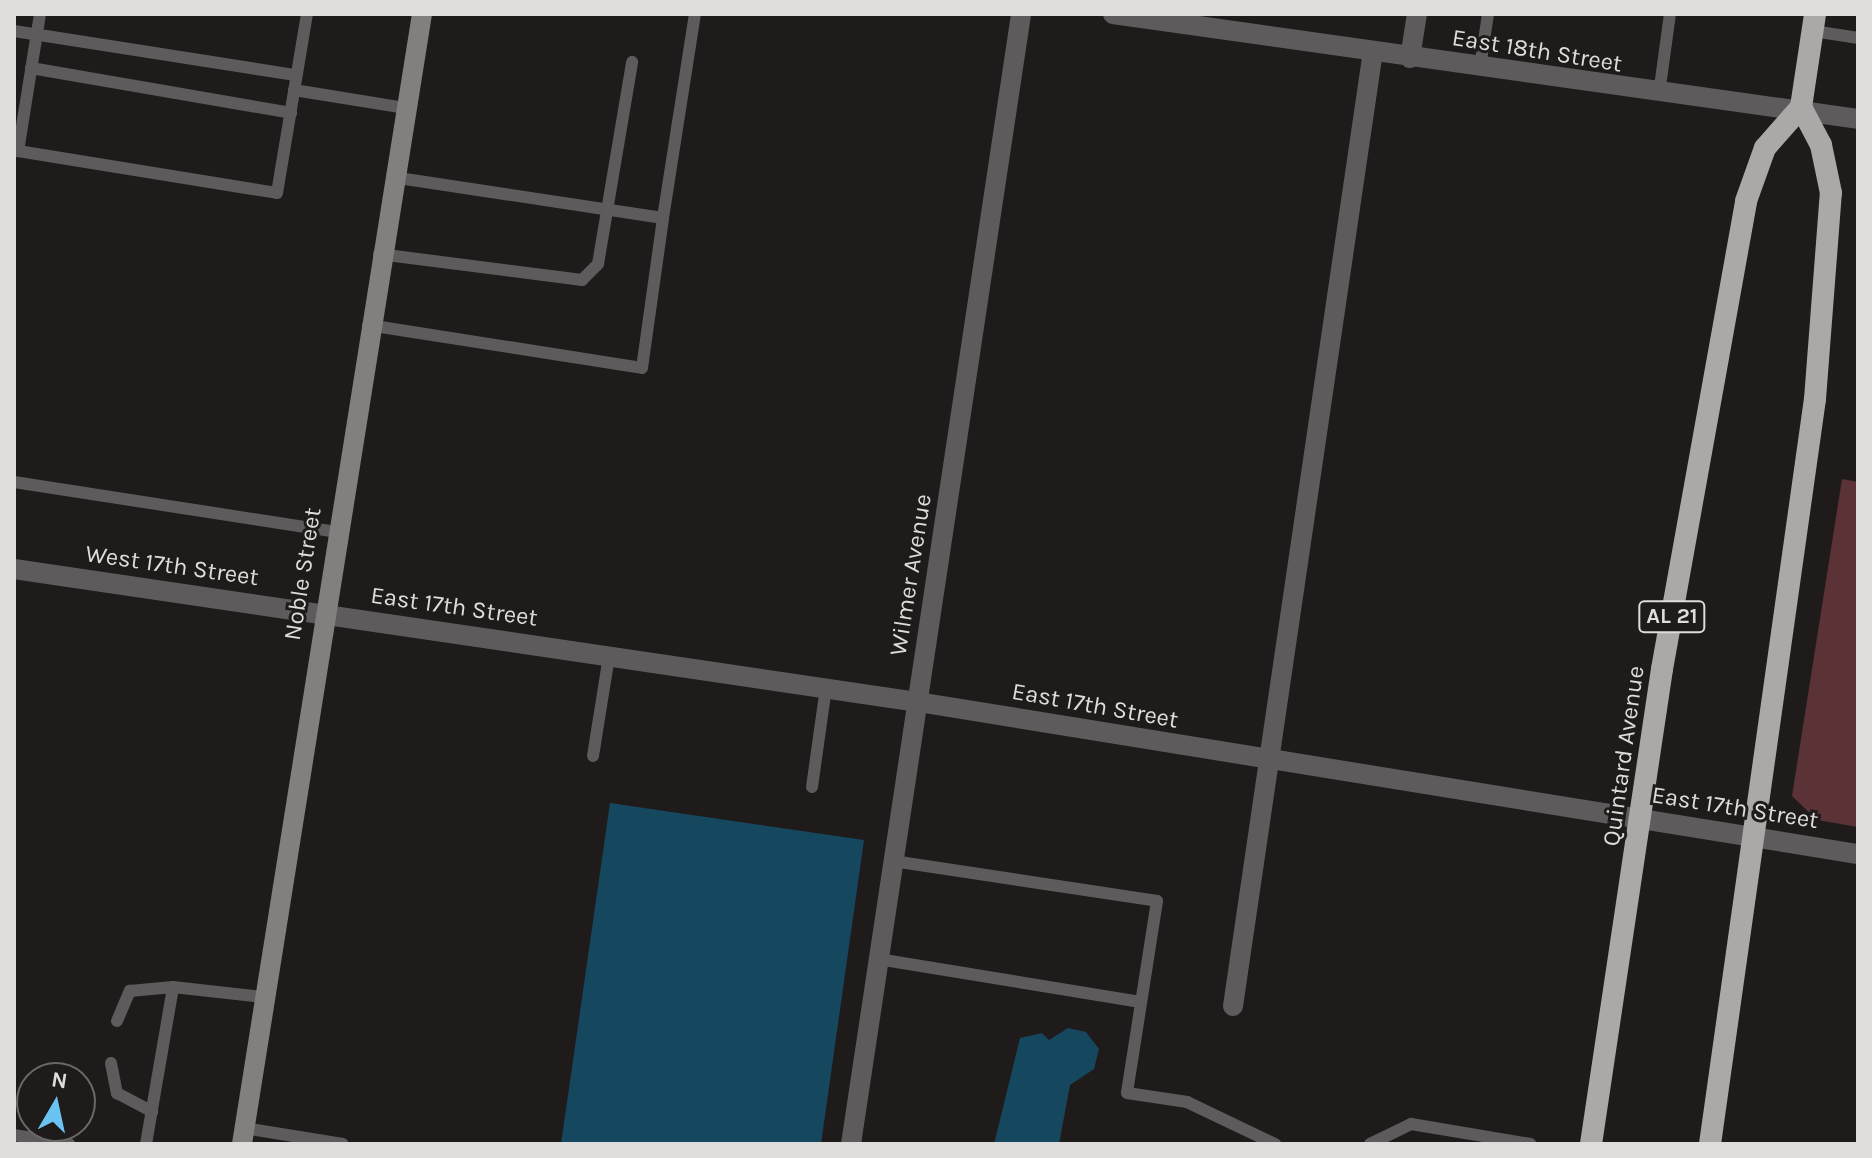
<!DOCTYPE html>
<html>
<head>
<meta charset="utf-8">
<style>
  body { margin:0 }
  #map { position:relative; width:1872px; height:1158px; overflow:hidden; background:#1f1b1b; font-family:Karla,sans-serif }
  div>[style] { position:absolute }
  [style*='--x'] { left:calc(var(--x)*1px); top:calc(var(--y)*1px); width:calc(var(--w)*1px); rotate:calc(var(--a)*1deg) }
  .green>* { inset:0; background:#5b3337 }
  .building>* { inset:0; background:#15485f }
  .service>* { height:12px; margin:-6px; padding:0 6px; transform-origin:6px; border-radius:6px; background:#5d5b5b }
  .minor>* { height:20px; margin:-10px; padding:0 10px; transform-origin:10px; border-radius:10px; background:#5d5b5b }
  .secondary>* { height:20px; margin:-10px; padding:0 10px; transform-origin:10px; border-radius:10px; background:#827f7f }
  .trunk>* { height:22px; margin:-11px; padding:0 11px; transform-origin:11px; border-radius:11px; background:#aca8a8 }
  span { translate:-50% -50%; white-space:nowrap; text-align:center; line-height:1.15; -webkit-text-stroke:6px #1f1b1b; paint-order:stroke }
  .shield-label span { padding:2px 6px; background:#1f1b1b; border:2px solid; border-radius:6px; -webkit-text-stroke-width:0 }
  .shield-label { font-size:22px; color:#dfdcdc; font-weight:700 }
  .street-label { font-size:24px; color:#dfdcdc }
  .frame { position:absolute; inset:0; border:16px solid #dfdcdc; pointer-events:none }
  .north { position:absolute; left:16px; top:1062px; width:80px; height:80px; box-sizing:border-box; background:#1f1b1b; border:2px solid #6c6868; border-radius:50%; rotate:9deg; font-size:22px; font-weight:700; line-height:32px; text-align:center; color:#dfdcdc }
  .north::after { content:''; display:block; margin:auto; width:28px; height:36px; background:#69c4f1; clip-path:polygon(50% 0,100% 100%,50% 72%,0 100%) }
</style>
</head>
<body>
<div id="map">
  <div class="green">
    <div style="clip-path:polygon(1842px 479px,1858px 482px,1858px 827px,1817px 820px,1792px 796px)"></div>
  </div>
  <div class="building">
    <div style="clip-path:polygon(610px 803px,864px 840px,821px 1144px,561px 1144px)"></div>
    <div style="clip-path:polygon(1068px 1028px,1086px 1032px,1099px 1049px,1094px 1069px,1070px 1085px,1059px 1144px,994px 1144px,1020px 1038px,1042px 1033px,1049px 1040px)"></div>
  </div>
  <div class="service">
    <div style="--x:40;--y:14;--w:139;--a:99.1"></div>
    <div style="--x:18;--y:151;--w:262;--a:9.2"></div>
    <div style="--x:277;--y:193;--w:181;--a:-80.5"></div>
    <div style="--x:14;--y:31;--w:285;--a:8.9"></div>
    <div style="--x:1813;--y:31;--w:46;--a:8.8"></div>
    <div style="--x:1480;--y:67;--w:54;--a:-81.4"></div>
    <div style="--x:31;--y:68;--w:264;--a:9.8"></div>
    <div style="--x:294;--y:90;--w:112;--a:9.2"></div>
    <div style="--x:1659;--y:94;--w:81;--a:-82.2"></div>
    <div style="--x:392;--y:177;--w:274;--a:8.6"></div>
    <div style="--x:663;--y:218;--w:206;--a:-81.1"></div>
    <div style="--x:379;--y:254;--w:205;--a:7.3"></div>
    <div style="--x:582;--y:280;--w:23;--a:-45"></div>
    <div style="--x:598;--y:264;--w:205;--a:-80.4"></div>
    <div style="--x:368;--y:325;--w:277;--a:8.9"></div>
    <div style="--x:642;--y:368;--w:151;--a:-82"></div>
    <div style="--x:14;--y:482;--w:326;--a:8.8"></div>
    <div style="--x:593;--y:756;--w:101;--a:-80.9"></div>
    <div style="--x:812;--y:787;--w:100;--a:-82"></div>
    <div style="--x:893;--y:861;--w:267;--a:8.6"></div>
    <div style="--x:1157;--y:901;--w:194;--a:98.9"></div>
    <div style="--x:1127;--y:1093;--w:61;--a:8.5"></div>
    <div style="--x:1187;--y:1102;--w:98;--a:25.5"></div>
    <div style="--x:878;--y:959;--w:266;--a:9.3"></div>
    <div style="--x:117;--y:1021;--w:33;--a:-67"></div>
    <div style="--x:130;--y:991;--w:43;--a:-5.3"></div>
    <div style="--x:111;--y:1063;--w:31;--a:79"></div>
    <div style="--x:117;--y:1093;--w:40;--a:28"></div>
    <div style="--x:244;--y:1128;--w:100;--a:9.2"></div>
    <div style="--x:14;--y:1135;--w:56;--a:9.3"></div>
    <div style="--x:146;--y:1144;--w:159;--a:-80.2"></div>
    <div style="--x:173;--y:987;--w:92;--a:6.3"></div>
    <div style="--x:1370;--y:1144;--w:46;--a:-26"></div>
    <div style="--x:1411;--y:1124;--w:121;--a:9.5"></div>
  </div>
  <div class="minor">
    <div style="--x:1113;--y:14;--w:752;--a:8.02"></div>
    <div style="--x:1410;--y:58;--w:45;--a:-81"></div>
    <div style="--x:14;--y:569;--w:914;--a:8.37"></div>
    <div style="--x:918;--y:702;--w:952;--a:9.19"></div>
    <div style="--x:1233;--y:1006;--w:965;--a:-81.66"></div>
    <div style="--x:851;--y:1144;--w:1143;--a:-81.44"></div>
  </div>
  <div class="secondary">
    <div style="--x:242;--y:1144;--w:1144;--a:-80.95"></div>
  </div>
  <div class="trunk">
    <div style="--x:1591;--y:1144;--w:480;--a:-81.5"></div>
    <div style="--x:1662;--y:669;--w:475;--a:-79.8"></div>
    <div style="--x:1746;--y:201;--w:56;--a:-70.3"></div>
    <div style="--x:1765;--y:148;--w:55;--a:-48.7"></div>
    <div style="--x:1801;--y:107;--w:94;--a:-81.4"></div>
    <div style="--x:1710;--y:1144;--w:752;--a:-81.98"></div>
    <div style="--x:1815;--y:399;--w:207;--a:-85.6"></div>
    <div style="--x:1831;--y:193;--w:49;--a:-101.8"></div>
    <div style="--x:1821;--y:145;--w:43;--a:-117.8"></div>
  </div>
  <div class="shield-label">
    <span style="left:1672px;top:617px">AL 21</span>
  </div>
  <div class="street-label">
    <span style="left:1537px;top:51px;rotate:9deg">East 18th Street</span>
    <span style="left:172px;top:566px;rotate:8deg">West 17th Street</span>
    <span style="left:303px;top:574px;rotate:-81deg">Noble Street</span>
    <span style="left:911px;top:575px;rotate:-81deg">Wilmer Avenue</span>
    <span style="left:454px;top:607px;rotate:8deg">East 17th Street</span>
    <span style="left:1095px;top:706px;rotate:10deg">East 17th Street</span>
    <span style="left:1624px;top:756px;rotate:-82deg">Quintard Avenue</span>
    <span style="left:1735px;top:808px;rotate:9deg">East 17th Street</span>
  </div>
  <div class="frame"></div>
  <div class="north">N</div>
</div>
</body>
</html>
